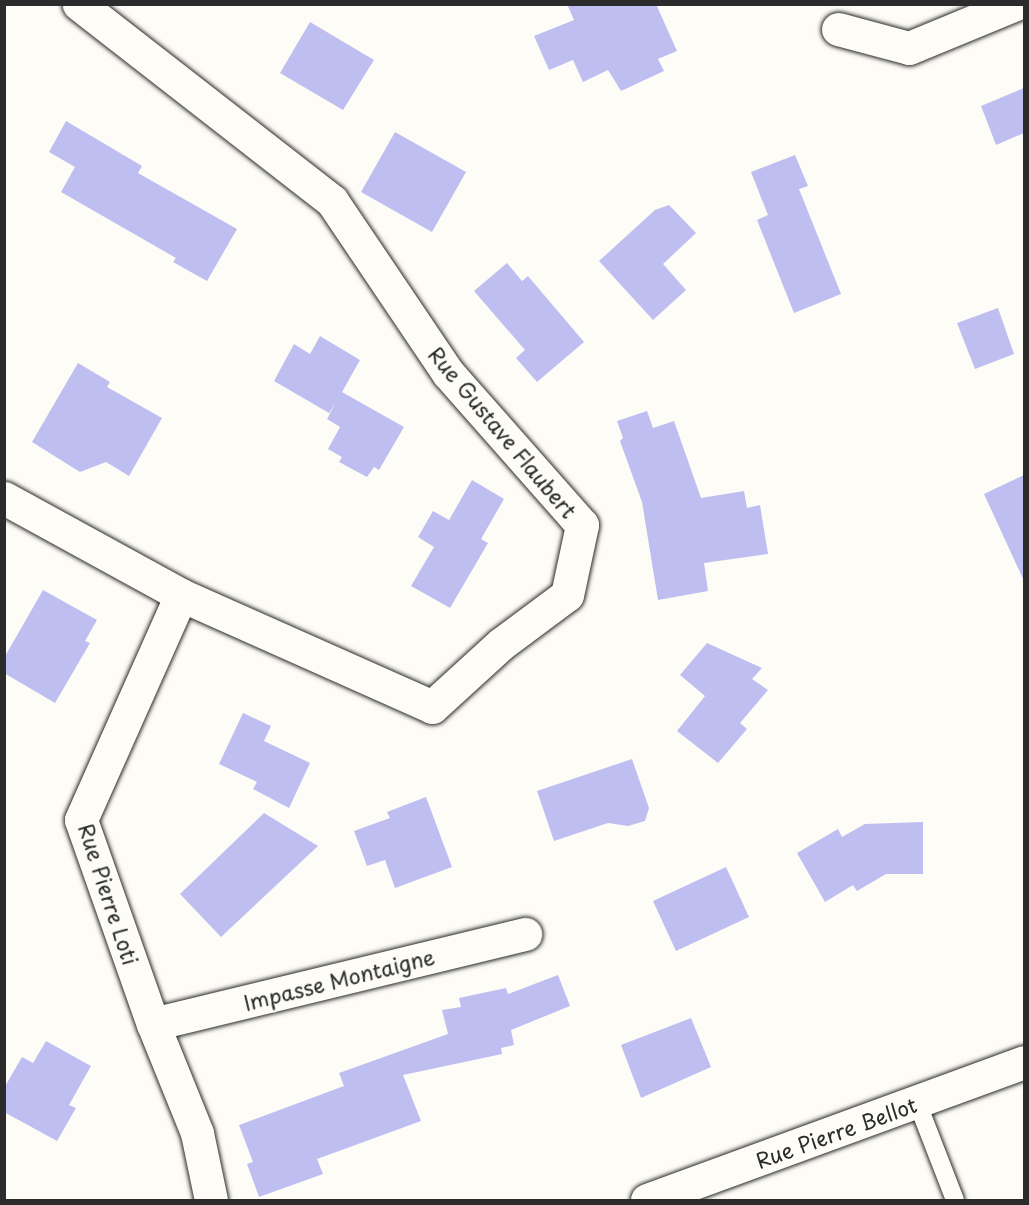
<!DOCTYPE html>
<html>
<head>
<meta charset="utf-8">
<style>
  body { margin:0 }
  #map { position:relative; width:1029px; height:1205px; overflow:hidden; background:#fdfcf7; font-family:"Playpen Sans",sans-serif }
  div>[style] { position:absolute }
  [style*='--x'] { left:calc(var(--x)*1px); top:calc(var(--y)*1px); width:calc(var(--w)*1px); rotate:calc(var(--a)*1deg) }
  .building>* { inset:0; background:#bfbef1 }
  .roads { filter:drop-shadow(0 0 2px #2b2b2b) drop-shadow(0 0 2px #2b2b2b) }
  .service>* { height:18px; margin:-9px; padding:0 9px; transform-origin:9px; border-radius:9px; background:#fdfcf7 }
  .minor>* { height:33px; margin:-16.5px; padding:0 16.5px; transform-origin:16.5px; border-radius:16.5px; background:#fdfcf7 }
  .tertiary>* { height:33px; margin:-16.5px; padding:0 16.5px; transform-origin:16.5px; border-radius:16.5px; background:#fdfcf7 }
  span { translate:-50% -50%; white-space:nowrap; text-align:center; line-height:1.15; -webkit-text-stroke:4.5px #fdfcf7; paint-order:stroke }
  .street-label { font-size:21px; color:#2b2b2b }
  .frame { position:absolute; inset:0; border:6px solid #2b2b2b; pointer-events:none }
</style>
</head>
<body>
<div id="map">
  <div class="building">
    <div style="clip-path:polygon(567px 4px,656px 4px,677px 51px,658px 59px,664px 71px,621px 91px,608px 70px,583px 82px,573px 60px,549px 70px,534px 36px,574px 20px)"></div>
    <div style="clip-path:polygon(310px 22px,374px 60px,343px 110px,280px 73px)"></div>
    <div style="clip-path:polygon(1024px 88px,1024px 133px,996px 145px,981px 106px)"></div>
    <div style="clip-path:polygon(66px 121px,142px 166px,138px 173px,237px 229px,207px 281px,173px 262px,176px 258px,61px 192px,75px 167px,49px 152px)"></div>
    <div style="clip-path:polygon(395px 132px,466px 172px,432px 232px,361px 192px)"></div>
    <div style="clip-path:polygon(795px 155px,808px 186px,799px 189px,841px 294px,794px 313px,757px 220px,768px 215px,751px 172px)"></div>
    <div style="clip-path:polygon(669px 205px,696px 233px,663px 264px,686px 290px,653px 320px,599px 261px,655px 210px)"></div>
    <div style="clip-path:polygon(507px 263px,522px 281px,528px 276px,584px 342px,537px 382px,516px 358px,525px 350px,474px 291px)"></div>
    <div style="clip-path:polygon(998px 308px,1014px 354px,975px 369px,957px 323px)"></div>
    <div style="clip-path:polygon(320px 336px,360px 360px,342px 392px,404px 427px,379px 470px,374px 467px,367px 477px,339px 462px,342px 457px,328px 449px,340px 427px,327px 419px,335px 404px,329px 413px,274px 381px,294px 344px,310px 354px)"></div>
    <div style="clip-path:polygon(78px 363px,110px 382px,107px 387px,162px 418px,129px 476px,106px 462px,80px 472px,32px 442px)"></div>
    <div style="clip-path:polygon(647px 411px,653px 428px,674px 421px,701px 498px,744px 491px,747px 508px,760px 505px,768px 554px,704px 563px,708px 591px,658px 600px,642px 502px,620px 441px,623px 438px,617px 421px)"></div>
    <div style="clip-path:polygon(1024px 475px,1024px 581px,984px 494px)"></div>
    <div style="clip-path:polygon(472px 480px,504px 499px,481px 539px,488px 543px,450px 608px,411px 586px,434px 547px,418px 537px,433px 511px,449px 520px)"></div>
    <div style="clip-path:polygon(43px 590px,97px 620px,85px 641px,90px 643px,55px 703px,4px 673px,4px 658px)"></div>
    <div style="clip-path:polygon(707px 643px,762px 668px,752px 679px,768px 690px,740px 723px,747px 729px,718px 763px,677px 731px,705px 696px,680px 675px)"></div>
    <div style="clip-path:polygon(243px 713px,271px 726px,264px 741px,310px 763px,289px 808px,253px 789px,257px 782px,219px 764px)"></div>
    <div style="clip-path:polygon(632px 759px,649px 808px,645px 821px,628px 826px,608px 823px,554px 841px,537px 791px)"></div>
    <div style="clip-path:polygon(426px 797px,452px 867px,395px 888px,385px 860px,367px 866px,354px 831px,390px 818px,387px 812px)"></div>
    <div style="clip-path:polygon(264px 813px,318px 846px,221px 937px,180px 894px)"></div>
    <div style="clip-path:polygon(923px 822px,923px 874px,886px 874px,857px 891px,853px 885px,825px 902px,797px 853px,838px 829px,842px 837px,865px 824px)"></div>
    <div style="clip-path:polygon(726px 867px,749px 917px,676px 951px,653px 901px)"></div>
    <div style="clip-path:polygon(558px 975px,570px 1006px,511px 1030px,514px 1045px,501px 1048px,502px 1054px,403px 1075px,421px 1121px,317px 1159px,323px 1174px,259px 1197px,247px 1164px,253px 1162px,239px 1125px,344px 1086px,339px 1073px,448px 1034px,442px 1010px,461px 1007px,459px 998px,506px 988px,508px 994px)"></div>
    <div style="clip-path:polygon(691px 1018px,711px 1067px,641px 1098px,621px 1045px)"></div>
    <div style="clip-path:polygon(46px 1041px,91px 1066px,69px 1105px,76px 1108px,57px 1141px,4px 1112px,4px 1088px,22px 1057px,33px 1063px)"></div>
  </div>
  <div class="roads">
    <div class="service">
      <div style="--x:917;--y:1102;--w:105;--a:68.8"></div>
    </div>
    <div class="minor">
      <div style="--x:838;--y:29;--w:73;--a:15"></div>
      <div style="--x:909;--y:48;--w:116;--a:-22.4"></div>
      <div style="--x:4;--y:498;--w:202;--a:28.7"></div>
      <div style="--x:181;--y:595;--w:275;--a:24"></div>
      <div style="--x:432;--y:707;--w:93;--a:-42.4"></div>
      <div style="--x:501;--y:644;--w:82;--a:-36.6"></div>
      <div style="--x:567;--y:595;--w:72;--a:-77.9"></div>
      <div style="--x:582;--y:525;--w:203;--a:-131.4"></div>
      <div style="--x:448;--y:373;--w:207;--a:-124"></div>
      <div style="--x:332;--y:201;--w:321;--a:-142.1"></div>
      <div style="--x:181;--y:595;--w:246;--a:114"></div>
      <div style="--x:81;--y:820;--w:216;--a:70.6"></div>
      <div style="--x:153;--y:1024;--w:118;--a:68"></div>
      <div style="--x:197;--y:1133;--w:68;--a:78.2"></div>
      <div style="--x:153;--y:1024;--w:383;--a:-13.6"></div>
    </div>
    <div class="tertiary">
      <div style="--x:647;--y:1200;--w:401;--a:-20.1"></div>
    </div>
  </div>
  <div class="street-label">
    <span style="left:503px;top:432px;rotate:50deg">Rue Gustave Flaubert</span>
    <span style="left:109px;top:894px;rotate:72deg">Rue Pierre Loti</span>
    <span style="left:339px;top:979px;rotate:-14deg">Impasse Montaigne</span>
    <span style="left:836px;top:1132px;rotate:-20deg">Rue Pierre Bellot</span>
  </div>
  <div class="frame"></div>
</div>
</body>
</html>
